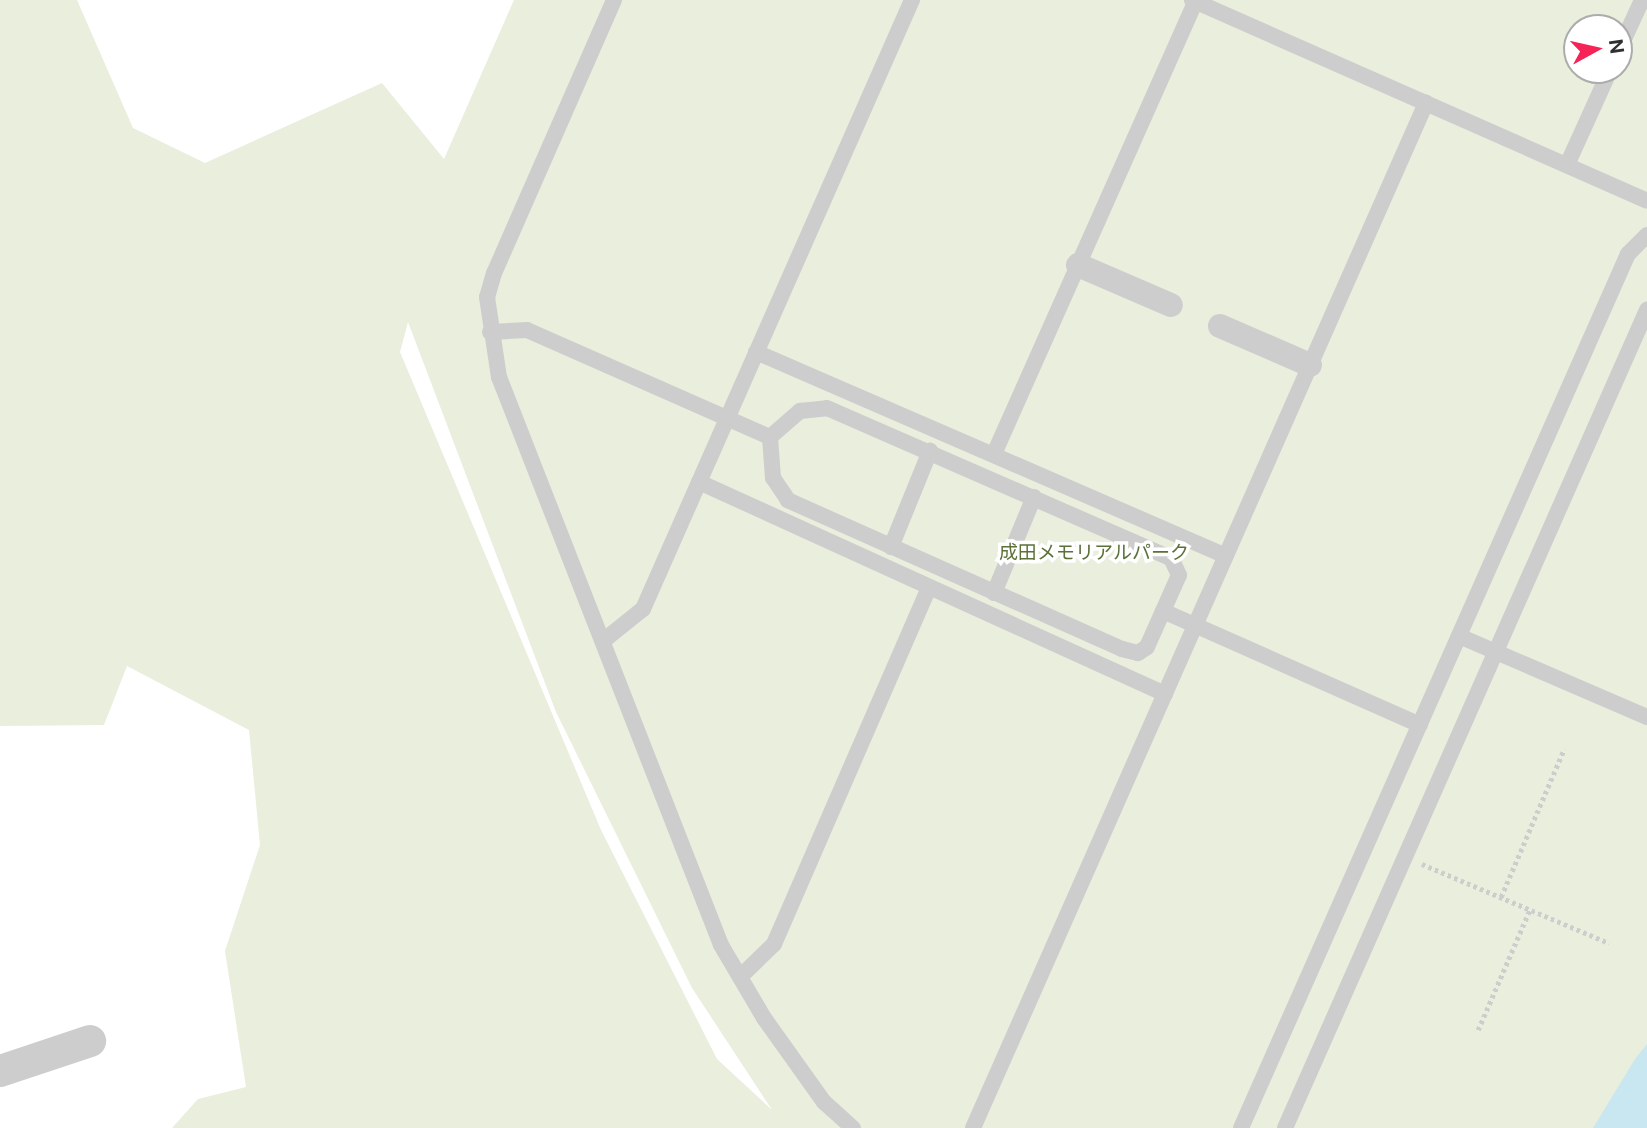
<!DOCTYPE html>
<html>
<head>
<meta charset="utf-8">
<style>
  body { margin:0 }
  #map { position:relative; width:1647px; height:1128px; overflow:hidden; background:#fff; font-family:"Public Sans","Noto Sans JP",sans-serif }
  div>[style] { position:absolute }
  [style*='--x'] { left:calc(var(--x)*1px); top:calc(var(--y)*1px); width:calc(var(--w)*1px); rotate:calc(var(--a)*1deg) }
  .green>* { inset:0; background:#e9eedd }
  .water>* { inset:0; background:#c8e7f0 }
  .path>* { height:4.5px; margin-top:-2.25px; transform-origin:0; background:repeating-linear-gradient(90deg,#cdcdcd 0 3.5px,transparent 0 7px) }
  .service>* { height:16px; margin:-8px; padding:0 8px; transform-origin:8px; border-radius:8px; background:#cdcdcd }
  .pedestrian>* { height:24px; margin:-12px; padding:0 12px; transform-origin:12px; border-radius:12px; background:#cdcdcd }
  .minor>* { height:32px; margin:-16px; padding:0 16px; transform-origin:16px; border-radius:16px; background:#cdcdcd }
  span { translate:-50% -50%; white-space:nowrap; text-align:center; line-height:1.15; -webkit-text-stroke:7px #fff; paint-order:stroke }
  .park-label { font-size:19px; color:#5c7139 }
  .north { position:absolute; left:1563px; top:14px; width:70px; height:70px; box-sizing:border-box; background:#fff; border:2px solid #acacac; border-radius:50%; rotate:82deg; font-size:19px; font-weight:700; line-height:28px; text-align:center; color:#303030 }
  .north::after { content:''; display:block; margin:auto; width:24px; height:32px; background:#f62357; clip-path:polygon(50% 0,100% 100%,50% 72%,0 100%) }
</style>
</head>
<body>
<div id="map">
  <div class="green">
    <div style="clip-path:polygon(evenodd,0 0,77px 0,133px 128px,205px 163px,382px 83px,444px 159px,514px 0,1647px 0,1647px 1128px,172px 1128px,198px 1099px,246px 1087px,225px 951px,260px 845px,249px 730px,127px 666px,104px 725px,0 726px,0 0,1577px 28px,1619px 28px,1619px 70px,1577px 70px,1577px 28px,0 0,408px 322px,556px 712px,692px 988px,772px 1110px,717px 1059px,601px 830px,400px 352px,408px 322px)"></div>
  </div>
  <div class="water">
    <div style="clip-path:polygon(1647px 1044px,1647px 1128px,1593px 1128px,1635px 1059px)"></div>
  </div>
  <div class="path">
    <div style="--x:1422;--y:864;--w:203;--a:22.9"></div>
    <div style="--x:1501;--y:897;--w:161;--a:-66.9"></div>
    <div style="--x:1478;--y:1030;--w:132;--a:-66.7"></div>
  </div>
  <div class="service">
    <div style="--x:614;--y:0;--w:298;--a:113.7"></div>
    <div style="--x:494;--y:273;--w:25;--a:106"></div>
    <div style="--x:487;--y:297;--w:81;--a:81.5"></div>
    <div style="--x:499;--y:377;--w:610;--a:68.65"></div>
    <div style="--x:721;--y:945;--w:85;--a:59.5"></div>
    <div style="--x:764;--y:1018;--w:103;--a:54.5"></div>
    <div style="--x:824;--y:1102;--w:39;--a:42"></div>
    <div style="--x:1192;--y:0;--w:497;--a:23.8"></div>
    <div style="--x:1619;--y:50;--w:55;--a:-65.3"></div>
    <div style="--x:1567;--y:165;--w:104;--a:-65.6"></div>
    <div style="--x:490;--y:332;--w:37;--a:-3"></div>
    <div style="--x:527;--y:330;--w:266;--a:23.8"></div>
    <div style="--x:756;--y:352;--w:512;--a:23.46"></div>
    <div style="--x:827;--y:408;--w:375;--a:23.6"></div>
    <div style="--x:1171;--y:558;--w:19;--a:65"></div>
    <div style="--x:1179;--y:575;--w:79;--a:114"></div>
    <div style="--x:1147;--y:647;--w:11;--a:146"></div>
    <div style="--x:1138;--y:653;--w:16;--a:-166"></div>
    <div style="--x:1122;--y:649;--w:366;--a:-156"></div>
    <div style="--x:788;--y:500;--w:27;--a:-124"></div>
    <div style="--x:773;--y:478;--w:41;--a:-94.2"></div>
    <div style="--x:770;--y:437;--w:40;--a:-41"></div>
    <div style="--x:800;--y:411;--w:27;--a:-6"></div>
    <div style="--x:994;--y:454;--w:497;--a:-66"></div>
    <div style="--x:699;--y:482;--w:512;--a:24.46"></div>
    <div style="--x:891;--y:547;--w:104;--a:-67.9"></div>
    <div style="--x:994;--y:593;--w:104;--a:-67.4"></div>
    <div style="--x:1163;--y:611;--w:281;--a:23.9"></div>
    <div style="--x:1459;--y:636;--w:205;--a:23.3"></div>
    <div style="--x:603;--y:641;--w:51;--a:-38.7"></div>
    <div style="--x:643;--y:609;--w:666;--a:-66.17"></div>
    <div style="--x:740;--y:977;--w:47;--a:-44.1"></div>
    <div style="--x:774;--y:944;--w:388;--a:-66.5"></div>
    <div style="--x:973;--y:1128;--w:1121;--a:-66.16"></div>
    <div style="--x:1241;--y:1128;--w:956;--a:-66.12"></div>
    <div style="--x:1628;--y:254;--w:27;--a:-45"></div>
    <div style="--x:1285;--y:1128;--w:895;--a:-66.13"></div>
  </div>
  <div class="pedestrian">
    <div style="--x:1078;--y:265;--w:101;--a:23.3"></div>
    <div style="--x:1220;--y:326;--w:98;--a:23.4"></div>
  </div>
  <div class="minor">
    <div style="--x:0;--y:1071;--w:95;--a:-18.4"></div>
  </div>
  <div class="park-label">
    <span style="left:1094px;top:553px">成田メモリアルパーク</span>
  </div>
  <div class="north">N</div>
</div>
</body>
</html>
